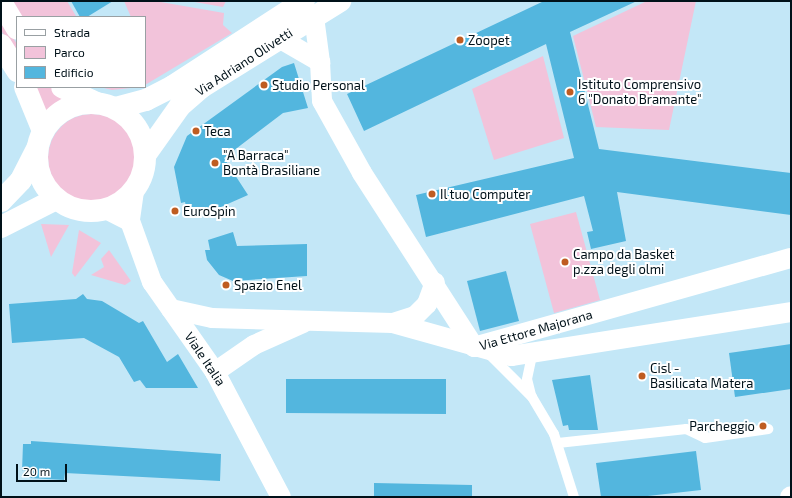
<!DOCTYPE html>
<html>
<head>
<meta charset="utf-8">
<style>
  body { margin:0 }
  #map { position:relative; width:792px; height:498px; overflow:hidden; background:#c3e7f7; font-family:"Exo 2",sans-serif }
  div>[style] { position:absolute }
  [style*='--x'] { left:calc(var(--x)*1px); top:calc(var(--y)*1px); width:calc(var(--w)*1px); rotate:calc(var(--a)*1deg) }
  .green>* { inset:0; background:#f2c3da }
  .round { border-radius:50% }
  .building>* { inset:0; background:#53b6de }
  .lane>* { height:10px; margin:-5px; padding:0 5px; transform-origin:5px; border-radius:5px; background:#fff }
  .street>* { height:20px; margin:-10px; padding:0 10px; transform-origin:10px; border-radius:10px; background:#fff }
  .secondary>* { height:22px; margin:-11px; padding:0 11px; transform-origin:11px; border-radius:11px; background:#fff }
  .secondary>.ring { margin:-11px; padding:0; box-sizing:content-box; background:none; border:22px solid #fff; border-radius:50% }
  .dots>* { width:11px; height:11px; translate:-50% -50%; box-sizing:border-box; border:2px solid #fff; border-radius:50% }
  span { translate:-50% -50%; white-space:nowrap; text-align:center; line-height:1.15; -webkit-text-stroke:4px #fff; paint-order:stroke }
  .poi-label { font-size:13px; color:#001119 }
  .left { translate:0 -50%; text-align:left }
  .right { translate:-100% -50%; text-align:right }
  .street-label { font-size:13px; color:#001119 }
  .frame { position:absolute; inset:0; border:2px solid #001119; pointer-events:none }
  .legend { position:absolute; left:16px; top:16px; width:130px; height:72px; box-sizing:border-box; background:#fff; border:1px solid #99a0a3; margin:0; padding:5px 7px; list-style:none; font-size:12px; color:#001119 }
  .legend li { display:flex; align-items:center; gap:8px; height:20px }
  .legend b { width:20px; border:1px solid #99a0a3 }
  .scale { position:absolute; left:16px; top:464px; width:51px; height:18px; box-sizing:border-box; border:2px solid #001119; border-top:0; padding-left:5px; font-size:12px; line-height:14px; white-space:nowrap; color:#001119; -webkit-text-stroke:3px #fff; paint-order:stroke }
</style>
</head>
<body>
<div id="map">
  <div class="green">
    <div style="clip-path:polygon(10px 1px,67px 1px,76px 16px,20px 17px)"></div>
    <div style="clip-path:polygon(124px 1px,155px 1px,224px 13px,223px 25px,232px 33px,145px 85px,145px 17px,131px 17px)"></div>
    <div style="clip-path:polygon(189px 1px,226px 1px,223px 7px)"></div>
    <div style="clip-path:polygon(647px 1px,696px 1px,669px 130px,596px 127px,573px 36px)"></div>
    <div style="clip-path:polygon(1px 19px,17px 44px,17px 59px,1px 30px)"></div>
    <div style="clip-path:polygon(543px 56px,564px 138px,494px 160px,472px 89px)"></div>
    <div style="clip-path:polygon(32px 87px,54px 87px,69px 104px,46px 117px)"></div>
    <div style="clip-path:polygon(100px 87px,140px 87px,112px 90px)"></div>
    <div class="round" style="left:48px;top:114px;width:88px;height:88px"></div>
    <div style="clip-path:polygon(576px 212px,600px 300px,554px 313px,530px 224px)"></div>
    <div style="clip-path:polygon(41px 224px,69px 225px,51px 257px)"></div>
    <div style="clip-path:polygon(79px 230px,101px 243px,75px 277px,72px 273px)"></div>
    <div style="clip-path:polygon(109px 250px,131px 281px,125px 285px,91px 275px,104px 267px,101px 259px)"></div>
  </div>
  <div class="building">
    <div style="clip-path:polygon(71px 1px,113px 1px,87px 17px,80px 17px)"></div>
    <div style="clip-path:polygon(544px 1px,637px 1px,570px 32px,599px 149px,791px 173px,791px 215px,617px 192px,626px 241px,591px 249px,587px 232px,593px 231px,584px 196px,426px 237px,416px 195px,574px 158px,546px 44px,364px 131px,347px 94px)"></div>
    <div style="clip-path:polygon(294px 63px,308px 108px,283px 113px,224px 158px,248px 195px,196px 218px,192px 210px,187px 211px,185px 202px,181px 203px,174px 167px,187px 136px,282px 67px)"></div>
    <div style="clip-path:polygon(233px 232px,237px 246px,307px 244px,307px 276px,233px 281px,219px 275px,207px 260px,205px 250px,210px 250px,208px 240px)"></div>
    <div style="clip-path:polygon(506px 271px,519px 321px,480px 331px,467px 281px)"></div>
    <div style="clip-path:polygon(83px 294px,87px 299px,102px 301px,139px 323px,143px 321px,167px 362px,178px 354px,198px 388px,146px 388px,140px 380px,134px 382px,119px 357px,84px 338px,12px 343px,9px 304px,76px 299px)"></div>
    <div style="clip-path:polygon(791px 344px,791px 389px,735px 397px,729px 353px)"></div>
    <div style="clip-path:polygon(590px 375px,598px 430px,569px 430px,568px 425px,563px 426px,552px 380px)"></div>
    <div style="clip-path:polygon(286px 379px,446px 379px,446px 414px,286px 413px)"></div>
    <div style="clip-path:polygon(31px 441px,221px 454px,220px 481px,65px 473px,64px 480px,29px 478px,30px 471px,22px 471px,23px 444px,31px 444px)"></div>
    <div style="clip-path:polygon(696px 451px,701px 490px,639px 497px,601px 497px,596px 463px)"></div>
    <div style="clip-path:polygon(374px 483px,472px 485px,472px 497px,374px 497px)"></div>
  </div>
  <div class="lane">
    <div style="--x:489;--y:354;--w:61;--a:45"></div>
    <div style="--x:532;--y:397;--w:43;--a:59.3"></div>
    <div style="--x:554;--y:434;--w:66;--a:72.4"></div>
    <div style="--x:531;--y:395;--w:16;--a:-104"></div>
    <div style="--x:527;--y:379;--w:25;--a:-78"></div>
    <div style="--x:558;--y:443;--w:129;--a:-6.2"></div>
    <div style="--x:686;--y:429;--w:21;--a:25"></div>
    <div style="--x:705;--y:438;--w:64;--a:-8.1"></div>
  </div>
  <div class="street">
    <div style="--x:279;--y:38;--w:48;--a:30.3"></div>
    <div style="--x:320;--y:62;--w:45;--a:-97.6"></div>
    <div style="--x:320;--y:62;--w:39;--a:87"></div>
    <div style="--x:322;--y:101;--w:82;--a:60.9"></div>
    <div style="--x:362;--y:173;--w:207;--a:57.2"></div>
    <div style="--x:134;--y:191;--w:30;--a:98"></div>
    <div style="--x:130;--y:221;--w:65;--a:70.2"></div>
    <div style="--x:152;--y:282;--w:110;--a:55"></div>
    <div style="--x:215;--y:372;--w:141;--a:62.2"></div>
    <div style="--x:106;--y:209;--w:27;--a:27"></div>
    <div style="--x:171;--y:309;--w:42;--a:12.4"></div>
    <div style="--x:212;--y:318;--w:181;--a:1.6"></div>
    <div style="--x:393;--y:323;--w:123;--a:15.6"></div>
    <div style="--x:511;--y:356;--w:283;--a:-8.9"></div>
    <div style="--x:393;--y:323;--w:23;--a:-18"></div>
    <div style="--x:415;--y:316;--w:17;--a:-45"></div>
    <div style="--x:427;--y:304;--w:23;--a:-70"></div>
    <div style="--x:474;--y:347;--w:329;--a:-15.7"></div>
    <div style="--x:215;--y:372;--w:47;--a:-34.7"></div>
    <div style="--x:254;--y:345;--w:54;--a:-24.2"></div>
    <div style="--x:790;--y:497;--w:1;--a:-45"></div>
  </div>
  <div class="secondary">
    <div style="--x:1;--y:2;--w:31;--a:59"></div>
    <div style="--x:1;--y:45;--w:31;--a:58"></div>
    <div style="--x:25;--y:87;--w:48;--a:67.8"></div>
    <div style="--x:62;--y:87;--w:38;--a:25"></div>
    <div class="ring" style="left:37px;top:103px;width:86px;height:86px"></div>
    <div style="--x:116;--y:108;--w:31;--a:-15"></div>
    <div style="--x:146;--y:100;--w:30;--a:-27"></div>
    <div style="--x:173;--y:86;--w:156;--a:-33"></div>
    <div style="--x:146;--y:154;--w:59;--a:-54.7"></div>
    <div style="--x:180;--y:106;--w:29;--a:-41"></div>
    <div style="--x:202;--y:87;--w:163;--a:-31.9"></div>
    <div style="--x:1;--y:201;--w:29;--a:-46"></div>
    <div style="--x:21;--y:180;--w:36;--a:-63"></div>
    <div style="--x:1;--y:227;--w:62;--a:-27"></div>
  </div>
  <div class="dots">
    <div style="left:460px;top:40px;background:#bf5c21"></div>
    <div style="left:264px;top:85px;background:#bf5c21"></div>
    <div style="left:570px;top:92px;background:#bf5c21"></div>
    <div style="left:196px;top:131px;background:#bf5c21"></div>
    <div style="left:215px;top:163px;background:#bf5c21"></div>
    <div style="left:432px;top:194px;background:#bf5c21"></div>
    <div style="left:175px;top:211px;background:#bf5c21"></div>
    <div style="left:565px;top:262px;background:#bf5c21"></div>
    <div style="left:226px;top:285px;background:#bf5c21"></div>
    <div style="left:642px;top:376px;background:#bf5c21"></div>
    <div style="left:763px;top:426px;background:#bf5c21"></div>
  </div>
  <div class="poi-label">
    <span class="left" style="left:468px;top:40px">Zoopet</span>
    <span class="left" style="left:272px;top:85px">Studio Personal</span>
    <span class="left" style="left:578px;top:92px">Istituto Comprensivo<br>6 "Donato Bramante"</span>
    <span class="left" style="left:204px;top:131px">Teca</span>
    <span class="left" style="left:223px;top:163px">"A Barraca"<br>Bontà Brasiliane</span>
    <span class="left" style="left:440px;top:194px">Il tuo Computer</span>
    <span class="left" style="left:183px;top:211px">EuroSpin</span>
    <span class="left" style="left:573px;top:262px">Campo da Basket<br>p.zza degli olmi</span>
    <span class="left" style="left:234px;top:285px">Spazio Enel</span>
    <span class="left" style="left:650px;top:376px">Cisl -<br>Basilicata Matera</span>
    <span class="right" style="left:755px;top:426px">Parcheggio</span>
  </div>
  <div class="street-label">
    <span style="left:244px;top:62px;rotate:-33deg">Via Adriano Olivetti</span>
    <span style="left:536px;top:330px;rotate:-16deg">Via Ettore Majorana</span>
    <span style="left:205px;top:359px;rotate:56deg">Viale Italia</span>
  </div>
  <div class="frame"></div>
  <ul class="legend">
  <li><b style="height:5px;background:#fff"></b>Strada</li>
  <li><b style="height:11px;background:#f2c3da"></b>Parco</li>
  <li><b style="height:11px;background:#53b6de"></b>Edificio</li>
  </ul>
  <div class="scale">20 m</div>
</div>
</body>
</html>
